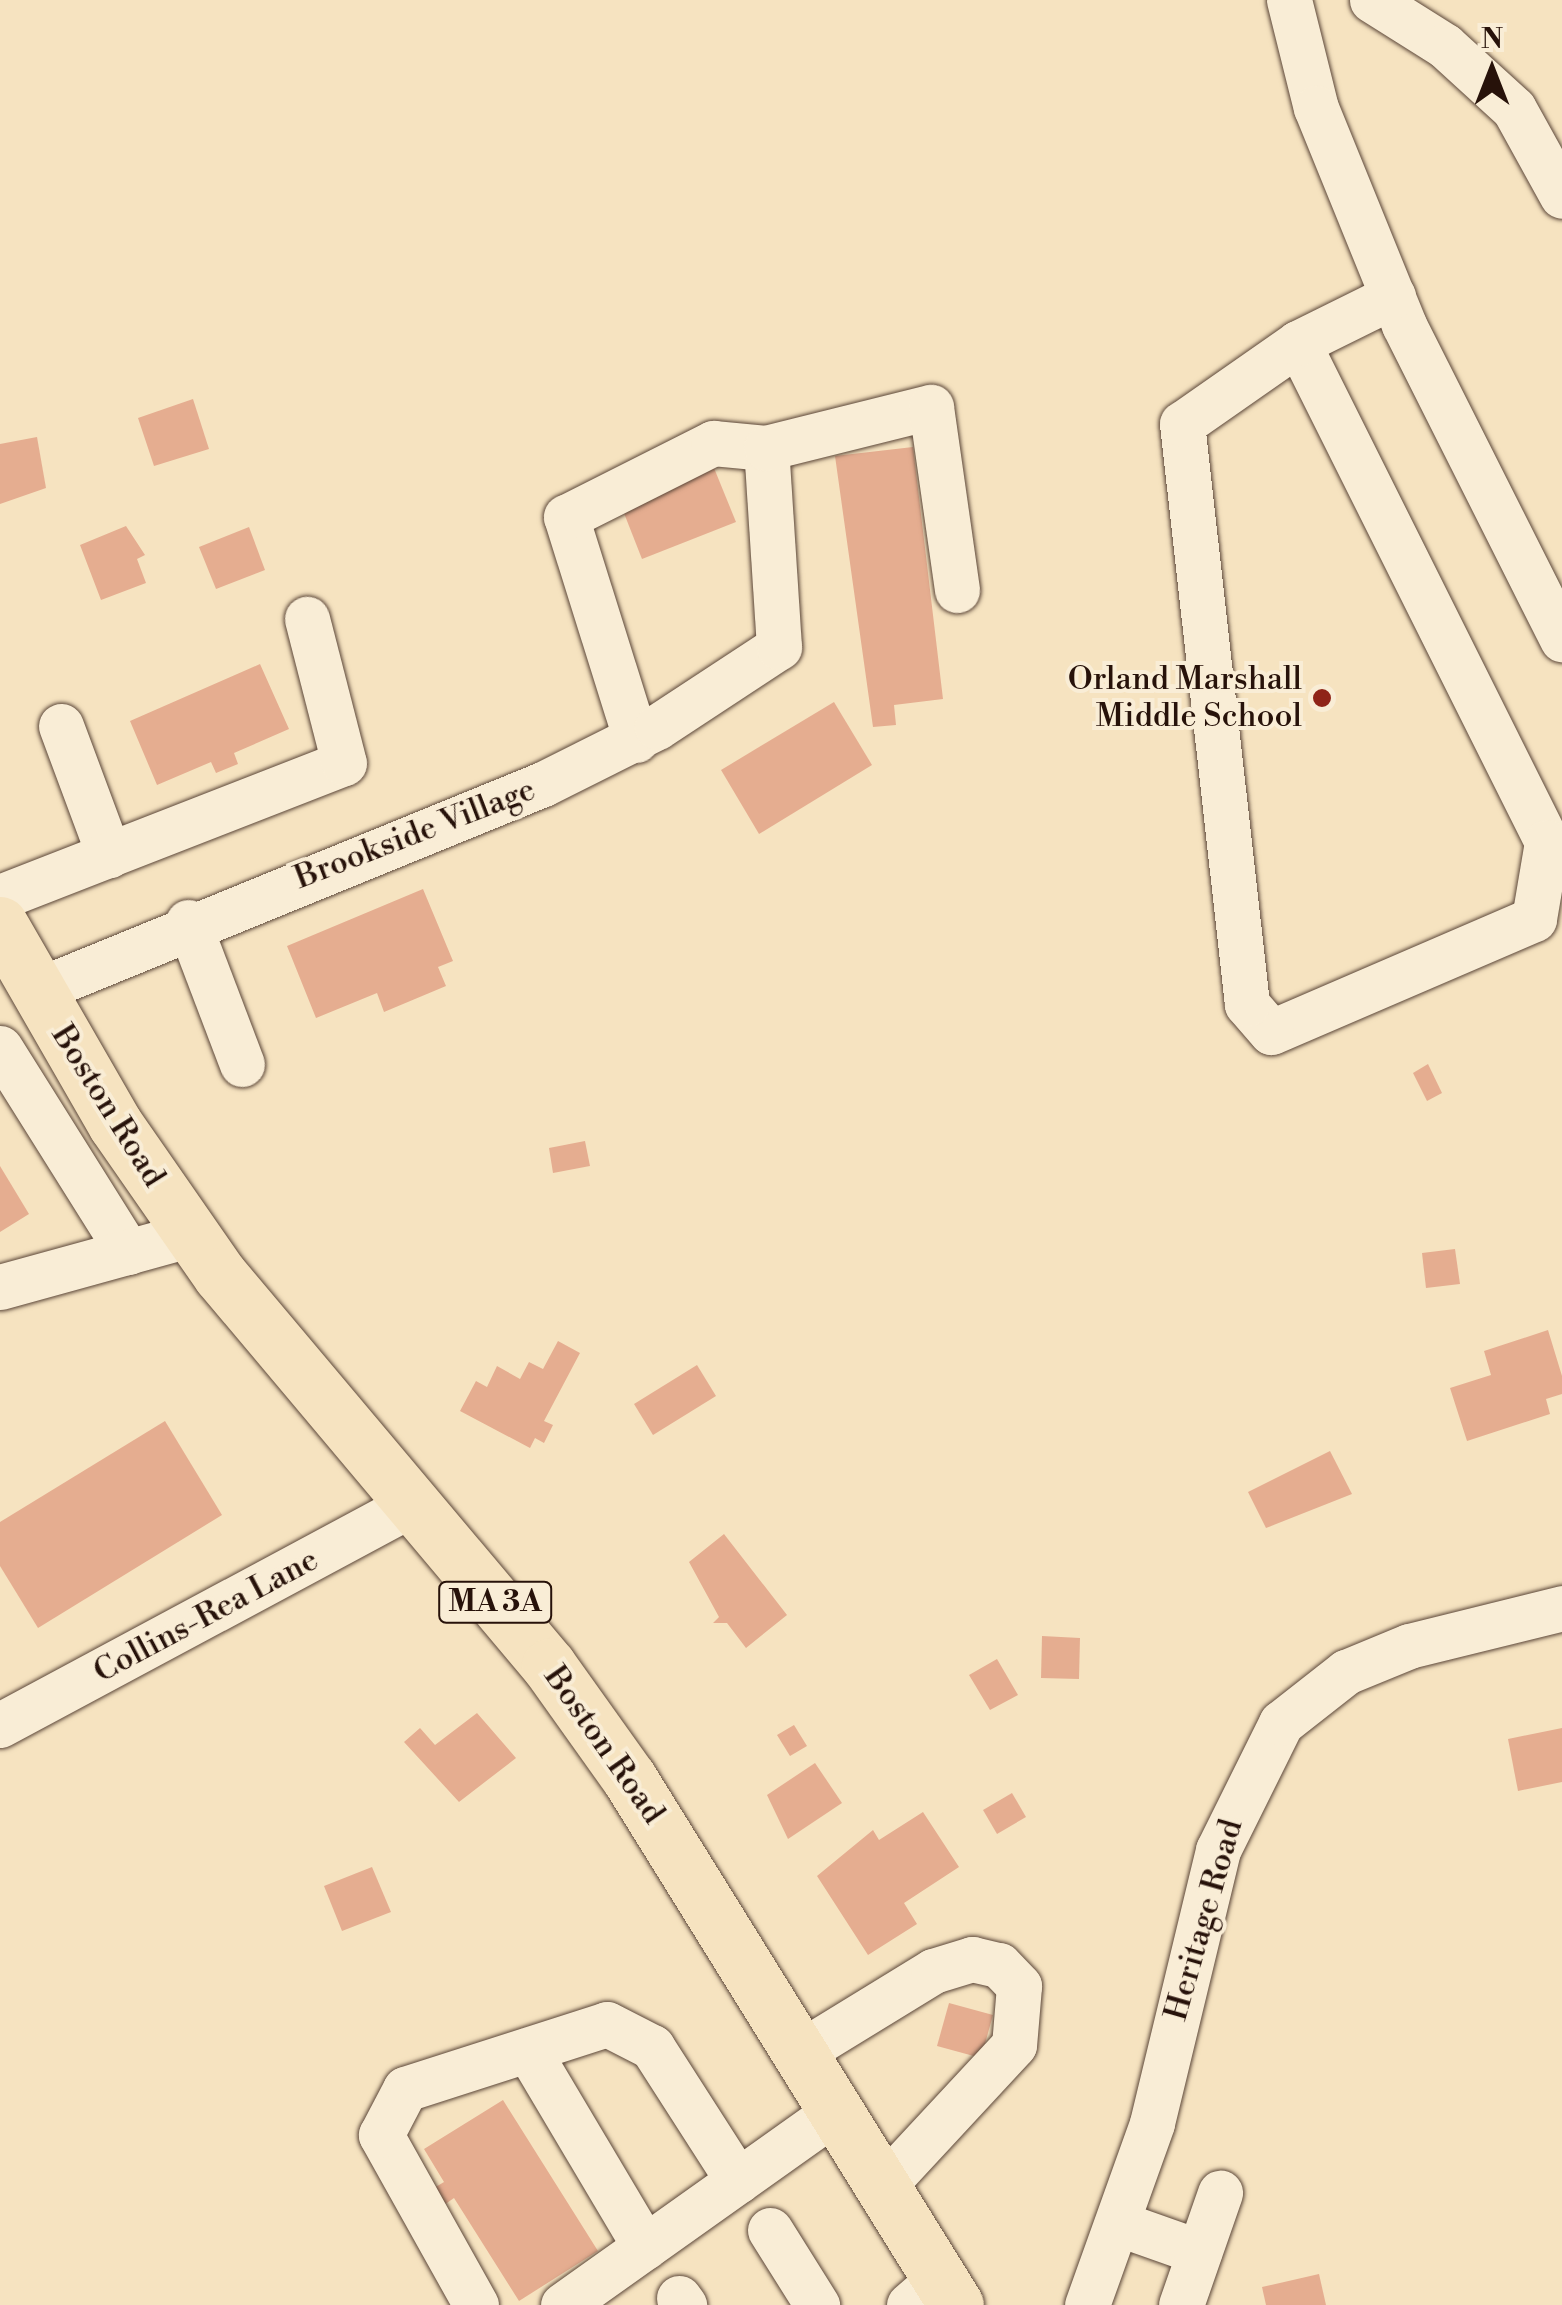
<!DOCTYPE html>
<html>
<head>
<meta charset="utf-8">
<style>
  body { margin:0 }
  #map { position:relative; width:1562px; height:2305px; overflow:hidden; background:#f6e3c0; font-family:"Libre Bodoni",serif }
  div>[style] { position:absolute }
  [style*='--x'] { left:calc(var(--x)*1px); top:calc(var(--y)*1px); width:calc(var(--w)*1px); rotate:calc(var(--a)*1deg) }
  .building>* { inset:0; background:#e5ad90 }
  .roads { filter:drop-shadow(0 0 2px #5b4638) drop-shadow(0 0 2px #5b4638) }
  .minor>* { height:45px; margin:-22.5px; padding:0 22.5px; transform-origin:22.5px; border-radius:22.5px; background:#f9edd6 }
  .major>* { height:55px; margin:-27.5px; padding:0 27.5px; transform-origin:27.5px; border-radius:27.5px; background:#f6e3c0 }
  .dots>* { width:28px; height:28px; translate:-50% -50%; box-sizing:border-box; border:5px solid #f9edd6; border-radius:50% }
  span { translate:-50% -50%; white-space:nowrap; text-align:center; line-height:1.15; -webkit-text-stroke:8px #f9edd6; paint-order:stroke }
  .shield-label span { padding:2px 8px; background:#f9edd6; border:2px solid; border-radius:8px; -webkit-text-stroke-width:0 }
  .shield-label { font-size:30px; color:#27120a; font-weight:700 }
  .poi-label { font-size:32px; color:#27120a }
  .right { translate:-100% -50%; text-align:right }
  .street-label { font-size:32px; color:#27120a }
  .north { position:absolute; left:1442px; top:20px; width:100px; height:100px; -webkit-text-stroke:8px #f9edd6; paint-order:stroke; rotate:0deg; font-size:28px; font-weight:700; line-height:40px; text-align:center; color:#27120a }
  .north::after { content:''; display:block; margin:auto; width:35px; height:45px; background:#27120a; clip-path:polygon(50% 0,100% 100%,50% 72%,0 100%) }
</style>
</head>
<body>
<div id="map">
  <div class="building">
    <div style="clip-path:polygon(193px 399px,209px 449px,154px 466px,138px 418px)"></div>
    <div style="clip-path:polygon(37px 437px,46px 488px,0 504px,0 444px)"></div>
    <div style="clip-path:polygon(913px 447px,943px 699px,894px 705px,896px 725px,873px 727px,835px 456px)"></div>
    <div style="clip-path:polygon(714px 468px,736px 522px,642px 559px,620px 503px)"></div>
    <div style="clip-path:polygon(126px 526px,145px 555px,137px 559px,146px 583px,101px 600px,80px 545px)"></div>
    <div style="clip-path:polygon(249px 527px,265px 570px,216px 589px,199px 547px)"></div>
    <div style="clip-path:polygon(260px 664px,289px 729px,234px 753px,238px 764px,216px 773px,211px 762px,157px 785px,130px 721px)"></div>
    <div style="clip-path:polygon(834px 702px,872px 765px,759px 834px,721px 770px)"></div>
    <div style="clip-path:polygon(423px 889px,453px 961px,438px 967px,446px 986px,384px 1012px,377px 993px,316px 1018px,287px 946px)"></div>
    <div style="clip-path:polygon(1428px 1064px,1442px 1093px,1427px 1101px,1413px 1073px)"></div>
    <div style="clip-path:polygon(585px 1141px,590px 1166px,553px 1173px,549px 1148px)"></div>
    <div style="clip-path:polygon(0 1166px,29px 1214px,0 1232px)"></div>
    <div style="clip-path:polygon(1455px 1249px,1460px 1284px,1426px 1288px,1422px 1253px)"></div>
    <div style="clip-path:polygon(1548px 1330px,1562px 1376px,1562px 1394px,1546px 1399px,1550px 1414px,1467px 1441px,1450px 1388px,1491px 1375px,1484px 1351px)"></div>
    <div style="clip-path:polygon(558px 1341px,580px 1353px,544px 1421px,553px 1425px,544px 1443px,535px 1438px,530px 1448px,460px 1411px,476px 1381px,487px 1387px,497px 1366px,520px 1379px,529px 1362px,543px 1369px)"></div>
    <div style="clip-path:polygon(697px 1365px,716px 1396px,653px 1435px,634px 1404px)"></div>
    <div style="clip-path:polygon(165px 1421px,222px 1515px,38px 1628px,0 1566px,0 1522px)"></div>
    <div style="clip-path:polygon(1330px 1451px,1352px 1494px,1266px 1528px,1248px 1492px)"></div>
    <div style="clip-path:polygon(724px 1534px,787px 1615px,746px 1648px,727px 1623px,713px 1623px,719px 1617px,689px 1562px)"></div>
    <div style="clip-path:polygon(1042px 1636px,1080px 1638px,1079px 1679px,1041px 1678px)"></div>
    <div style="clip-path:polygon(997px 1659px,1018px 1695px,990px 1710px,969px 1675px)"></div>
    <div style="clip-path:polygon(477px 1713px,516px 1758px,459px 1802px,404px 1742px,420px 1728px,435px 1745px)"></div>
    <div style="clip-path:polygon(794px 1725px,807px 1746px,790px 1756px,777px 1735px)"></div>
    <div style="clip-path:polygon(1562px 1728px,1562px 1782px,1518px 1791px,1508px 1739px)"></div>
    <div style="clip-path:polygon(815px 1763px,842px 1803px,788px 1839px,767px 1795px)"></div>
    <div style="clip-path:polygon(1012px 1793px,1026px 1817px,997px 1834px,983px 1810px)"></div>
    <div style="clip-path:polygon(923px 1812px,959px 1867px,904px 1903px,917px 1924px,868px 1955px,817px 1876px,873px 1830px,879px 1840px)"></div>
    <div style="clip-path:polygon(372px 1867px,391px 1912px,342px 1931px,324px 1886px)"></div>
    <div style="clip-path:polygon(949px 2003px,993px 2015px,981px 2058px,937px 2046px)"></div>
    <div style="clip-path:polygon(503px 2100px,598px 2251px,519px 2301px,454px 2198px,444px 2205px,434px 2188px,444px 2182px,424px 2149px)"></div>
    <div style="clip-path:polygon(1319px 2274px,1326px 2305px,1266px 2305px,1262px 2287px)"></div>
  </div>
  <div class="roads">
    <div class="minor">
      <div style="--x:1289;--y:0;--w:111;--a:76"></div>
      <div style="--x:1316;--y:108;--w:234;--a:67.9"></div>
      <div style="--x:1404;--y:325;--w:352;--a:63.3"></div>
      <div style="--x:1372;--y:0;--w:86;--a:32.2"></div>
      <div style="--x:1445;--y:46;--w:93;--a:42.4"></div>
      <div style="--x:1514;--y:109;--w:99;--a:61.1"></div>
      <div style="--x:1298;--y:343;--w:558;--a:63.48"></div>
      <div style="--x:1547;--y:842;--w:78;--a:99.6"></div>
      <div style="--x:1534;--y:919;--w:286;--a:156.7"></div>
      <div style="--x:1271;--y:1032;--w:37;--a:-131"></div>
      <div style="--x:1247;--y:1004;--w:584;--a:-96.39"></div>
      <div style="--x:1182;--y:424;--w:141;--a:-34.9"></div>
      <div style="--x:1298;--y:343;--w:106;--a:-26.3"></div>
      <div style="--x:61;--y:726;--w:138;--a:69.6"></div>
      <div style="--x:636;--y:740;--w:234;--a:-107.4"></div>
      <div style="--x:566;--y:517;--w:165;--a:-26.7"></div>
      <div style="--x:713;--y:443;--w:53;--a:5.4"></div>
      <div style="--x:0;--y:897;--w:369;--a:-21.3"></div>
      <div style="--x:344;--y:763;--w:149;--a:-104.4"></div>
      <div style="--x:188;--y:922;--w:152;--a:69.2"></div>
      <div style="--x:36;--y:991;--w:548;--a:-22.21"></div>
      <div style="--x:543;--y:784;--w:127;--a:-26.6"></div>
      <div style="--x:657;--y:727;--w:146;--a:-33.3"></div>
      <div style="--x:779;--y:647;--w:199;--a:-93.7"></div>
      <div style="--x:766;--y:448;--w:170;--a:-14"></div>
      <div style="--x:931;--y:407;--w:185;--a:81.9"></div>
      <div style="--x:0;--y:1048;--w:241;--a:57.9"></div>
      <div style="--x:0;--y:1287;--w:199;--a:-15.4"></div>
      <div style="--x:0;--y:1725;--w:465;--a:-28.2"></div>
      <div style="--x:528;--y:2050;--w:229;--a:59.3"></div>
      <div style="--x:801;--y:2052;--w:155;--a:-31.5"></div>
      <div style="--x:933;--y:1971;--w:41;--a:-17.1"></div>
      <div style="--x:972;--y:1959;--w:28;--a:13"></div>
      <div style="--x:999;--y:1965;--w:29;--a:46"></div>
      <div style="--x:1019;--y:1986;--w:59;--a:94.8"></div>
      <div style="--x:1014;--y:2045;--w:197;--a:132.9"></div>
      <div style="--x:1120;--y:2224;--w:84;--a:19.5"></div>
      <div style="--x:770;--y:2230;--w:89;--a:57.9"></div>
      <div style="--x:679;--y:2298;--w:9;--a:54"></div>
      <div style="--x:476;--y:2305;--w:195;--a:-119.2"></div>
      <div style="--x:381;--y:2135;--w:52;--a:-62.4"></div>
      <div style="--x:405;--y:2089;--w:212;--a:-17.8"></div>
      <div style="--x:607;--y:2024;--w:51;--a:27.1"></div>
      <div style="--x:652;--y:2047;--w:159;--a:57.3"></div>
      <div style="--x:563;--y:2305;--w:335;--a:-35.4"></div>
      <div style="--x:909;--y:2305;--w:40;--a:-41"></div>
      <div style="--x:1087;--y:2305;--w:193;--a:-70.3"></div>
      <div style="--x:1152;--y:2123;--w:281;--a:-76.4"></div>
      <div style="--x:1218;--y:1850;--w:142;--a:-63.6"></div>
      <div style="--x:1281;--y:1723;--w:83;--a:-38.1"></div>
      <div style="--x:1346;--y:1672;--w:68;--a:-22.4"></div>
      <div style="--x:1409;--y:1646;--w:158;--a:-13.9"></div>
      <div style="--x:1181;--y:2305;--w:119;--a:-70.8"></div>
    </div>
    <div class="major">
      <div style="--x:0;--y:924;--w:231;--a:60.1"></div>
      <div style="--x:115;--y:1124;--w:184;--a:55.2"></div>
      <div style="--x:220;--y:1275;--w:511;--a:49.92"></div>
      <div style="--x:549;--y:1666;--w:138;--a:54.5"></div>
      <div style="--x:629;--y:1778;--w:620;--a:58.18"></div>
    </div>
  </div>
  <div class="dots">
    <div style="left:1322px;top:698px;background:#8f2418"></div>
  </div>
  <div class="shield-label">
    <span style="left:495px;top:1602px">MA 3A</span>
  </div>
  <div class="poi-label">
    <span class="right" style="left:1302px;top:698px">Orland Marshall<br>Middle School</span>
  </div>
  <div class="street-label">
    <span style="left:415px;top:834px;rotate:-21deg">Brookside Village</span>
    <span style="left:108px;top:1106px;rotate:58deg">Boston Road</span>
    <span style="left:206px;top:1616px;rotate:-28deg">Collins-Rea Lane</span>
    <span style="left:604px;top:1745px;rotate:55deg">Boston Road</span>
    <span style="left:1204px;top:1920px;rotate:-74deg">Heritage Road</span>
  </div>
  <div class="north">N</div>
</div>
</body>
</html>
